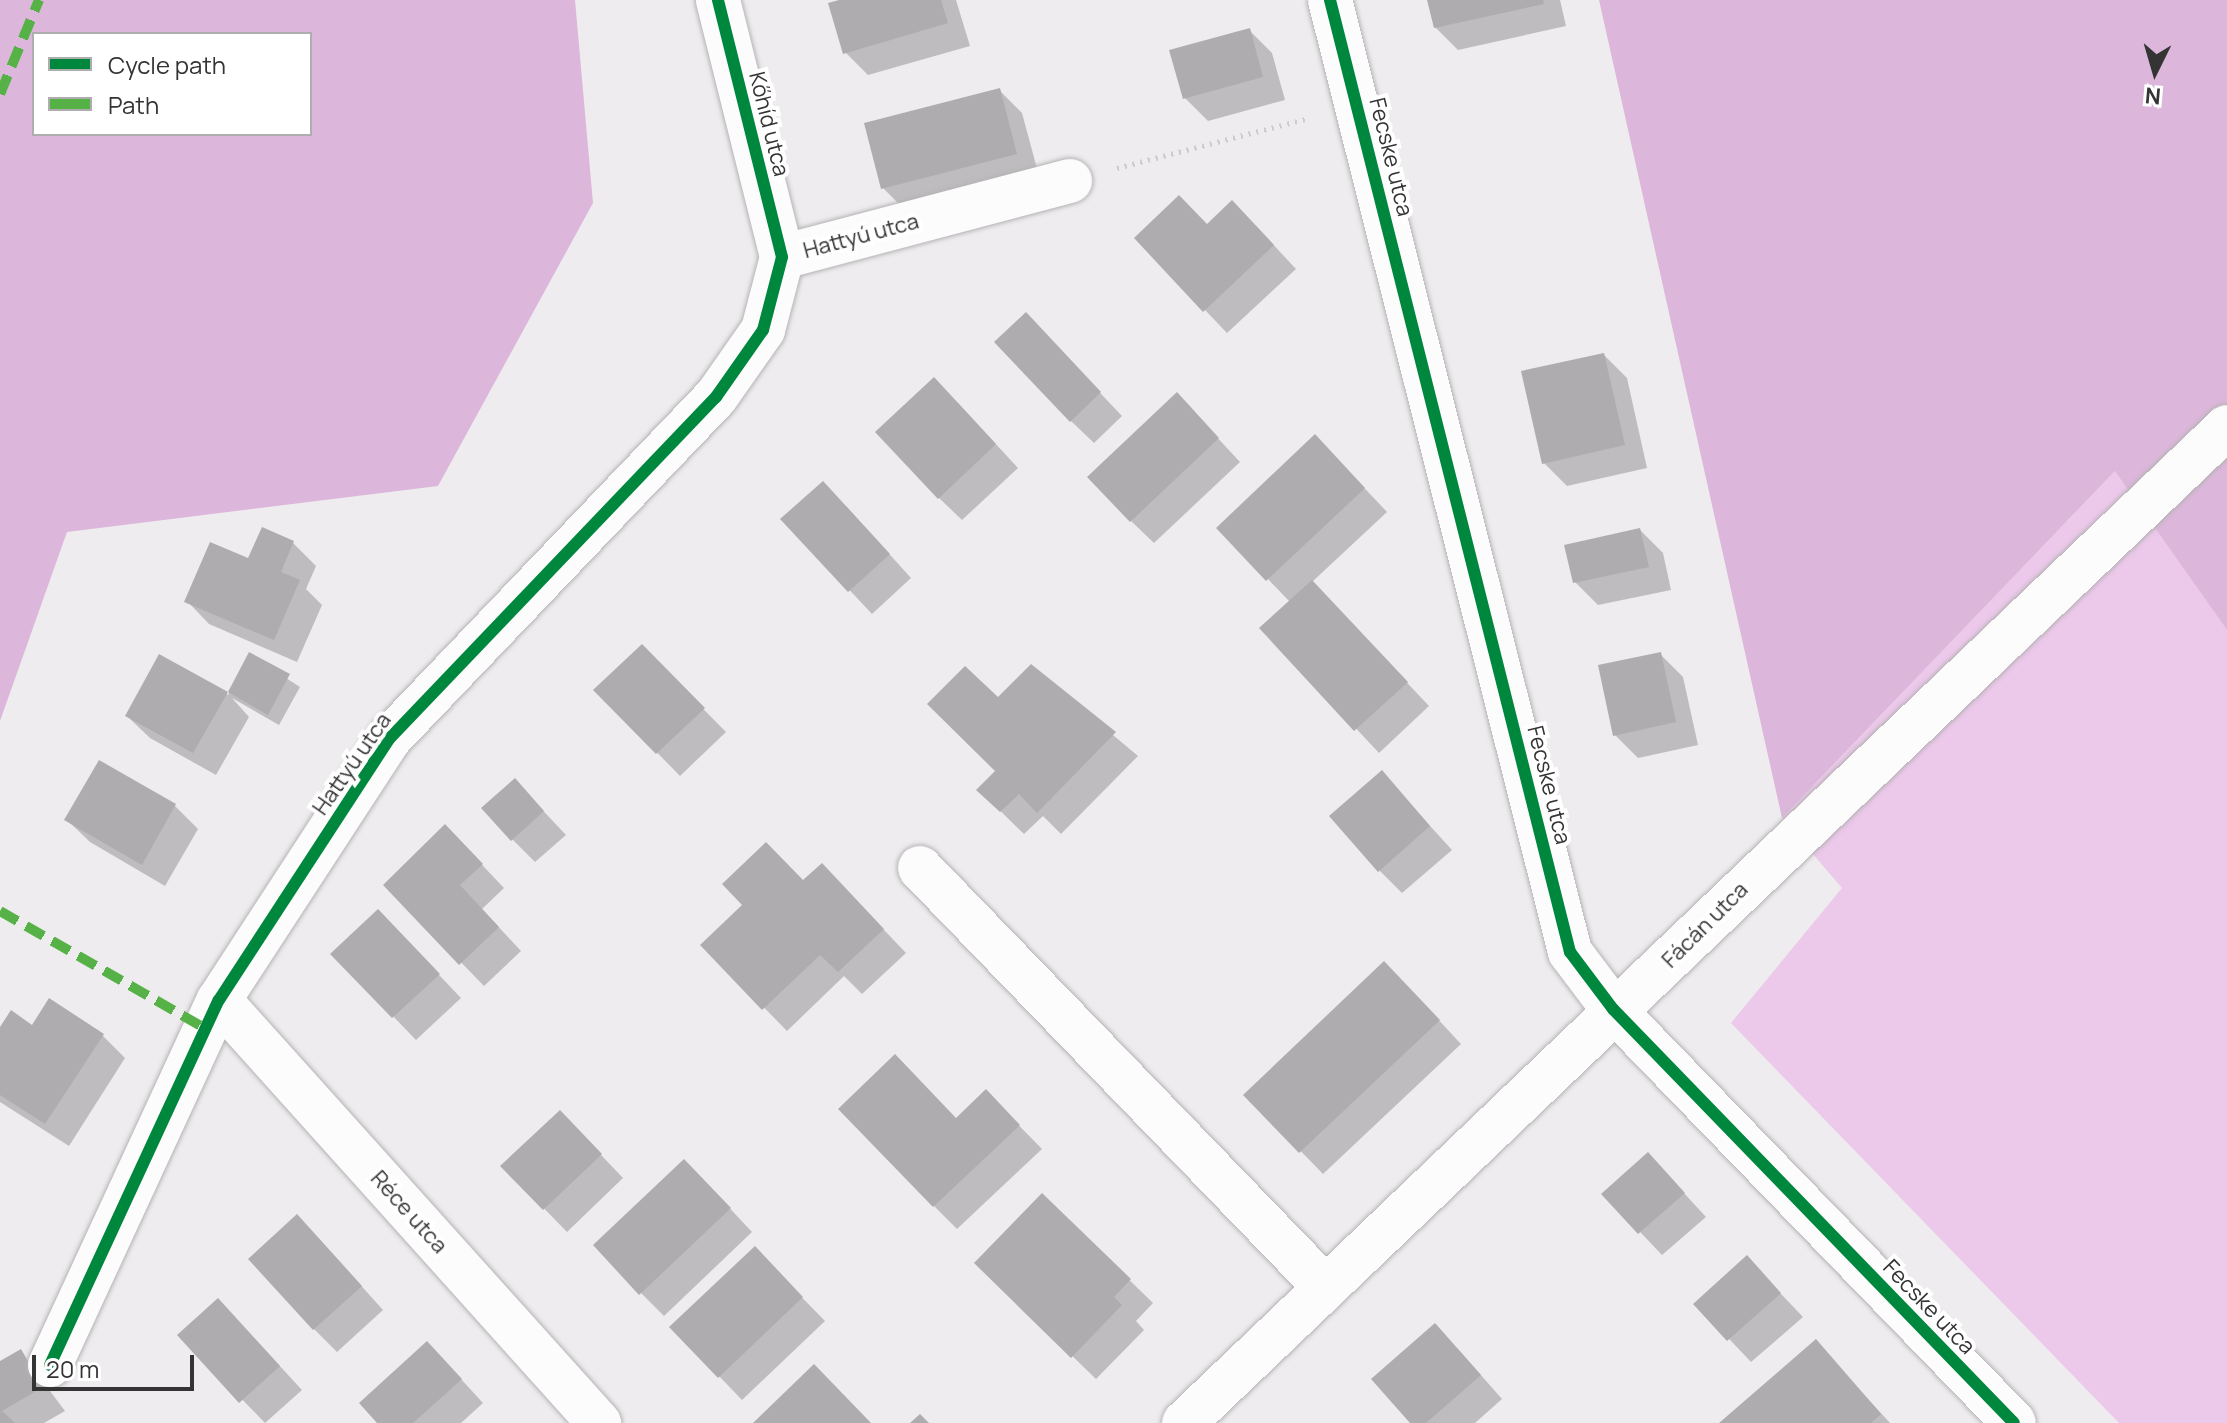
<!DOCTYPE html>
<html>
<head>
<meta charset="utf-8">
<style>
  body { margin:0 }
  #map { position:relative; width:2227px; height:1423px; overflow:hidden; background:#eeecee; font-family:Manrope,sans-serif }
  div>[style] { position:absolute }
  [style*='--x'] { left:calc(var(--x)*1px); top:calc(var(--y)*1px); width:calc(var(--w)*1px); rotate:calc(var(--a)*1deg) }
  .green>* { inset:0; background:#ecc8ea }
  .forest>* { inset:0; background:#ddb7db }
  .shadow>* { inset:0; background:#0003 }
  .building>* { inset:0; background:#aeacae }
  .path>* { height:5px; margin-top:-2.5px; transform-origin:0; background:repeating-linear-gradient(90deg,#cdcccd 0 2px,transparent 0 8px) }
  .roads { filter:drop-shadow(0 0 2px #b5b3b5) drop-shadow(0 0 2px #b5b3b5) }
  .minor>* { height:44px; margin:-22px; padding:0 22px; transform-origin:22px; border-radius:22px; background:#fcfcfc }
  .quiet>* { height:10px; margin-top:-5px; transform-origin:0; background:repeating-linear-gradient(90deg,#56b246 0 20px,transparent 0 30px) }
  .cycleway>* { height:12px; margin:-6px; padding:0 6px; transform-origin:6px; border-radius:6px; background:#00873e }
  span { translate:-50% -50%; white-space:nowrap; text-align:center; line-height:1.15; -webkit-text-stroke:8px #fff; paint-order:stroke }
  .street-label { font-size:22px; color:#353435 }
  .legend { position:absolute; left:32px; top:32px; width:280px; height:104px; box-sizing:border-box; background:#fff; border:2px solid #aeaeae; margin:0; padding:10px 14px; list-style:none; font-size:24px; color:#353435 }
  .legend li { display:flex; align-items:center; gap:16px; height:40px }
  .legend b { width:40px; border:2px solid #aeaeae }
  .north { position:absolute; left:2115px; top:32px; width:80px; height:80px; -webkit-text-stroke:6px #fff; paint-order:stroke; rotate:185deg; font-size:22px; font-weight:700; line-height:32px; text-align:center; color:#353435 }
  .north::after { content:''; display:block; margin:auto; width:28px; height:36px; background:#353435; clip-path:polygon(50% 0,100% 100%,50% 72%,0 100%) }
  .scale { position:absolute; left:32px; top:1355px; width:162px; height:36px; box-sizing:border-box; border:4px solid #353435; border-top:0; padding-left:10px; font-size:24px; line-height:28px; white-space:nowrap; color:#353435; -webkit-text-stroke:6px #fff; paint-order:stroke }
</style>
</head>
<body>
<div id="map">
  <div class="green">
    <div style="clip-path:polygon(2116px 470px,2227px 630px,2227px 1423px,2119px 1423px,1731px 1023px,1842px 888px,1782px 818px)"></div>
  </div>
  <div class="forest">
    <div style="clip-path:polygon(evenodd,0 0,575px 0,593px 203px,438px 486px,67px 532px,0 721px,0 0,310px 34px,310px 134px,34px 134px,34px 34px,310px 34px)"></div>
    <div style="clip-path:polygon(1599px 0,2227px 0,2227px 630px,2115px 471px,1782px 818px)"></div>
  </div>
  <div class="shadow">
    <div style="clip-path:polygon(846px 0,956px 0,970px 46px,868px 75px,845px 52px)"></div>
    <div style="clip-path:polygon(1429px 0,1560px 0,1566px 26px,1458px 50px,1435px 27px)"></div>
    <div style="clip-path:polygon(1249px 30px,1272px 53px,1285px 100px,1208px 121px,1185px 98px)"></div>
    <div style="clip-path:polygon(999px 90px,1022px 113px,1039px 176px,906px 211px,883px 188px)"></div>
    <div style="clip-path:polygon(1255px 225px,1296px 269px,1227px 333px,1205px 310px,1207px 226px)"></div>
    <div style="clip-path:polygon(1048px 338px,1122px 416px,1094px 443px,1071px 421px)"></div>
    <div style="clip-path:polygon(1604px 355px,1627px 378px,1647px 468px,1567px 486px,1544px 463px)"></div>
    <div style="clip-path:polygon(957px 402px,1018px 468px,962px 520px,939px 498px)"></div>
    <div style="clip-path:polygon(1199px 418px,1240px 462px,1154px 543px,1131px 521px)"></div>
    <div style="clip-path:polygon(1338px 460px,1387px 512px,1312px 582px,1429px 706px,1379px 753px,1262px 628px,1290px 602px,1219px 528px)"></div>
    <div style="clip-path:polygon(846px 506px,911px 578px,872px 614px,783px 519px)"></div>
    <div style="clip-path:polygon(263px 530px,293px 543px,316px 566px,306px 589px,322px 605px,297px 662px,209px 624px,187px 601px,249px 560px)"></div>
    <div style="clip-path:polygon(1640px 530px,1663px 553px,1671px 590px,1598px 605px,1575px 582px)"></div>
    <div style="clip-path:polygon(642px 647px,726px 732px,680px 776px,596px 690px)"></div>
    <div style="clip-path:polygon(1660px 654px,1683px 677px,1698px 745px,1638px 758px,1615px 735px)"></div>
    <div style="clip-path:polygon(250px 655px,300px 687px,279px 725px,232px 698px,249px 717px,216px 775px,150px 738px,127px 716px,160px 657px,228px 695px)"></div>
    <div style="clip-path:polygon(1032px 667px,1138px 756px,1061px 834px,1043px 816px,1024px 834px,979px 790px,998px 771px,998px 700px)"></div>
    <div style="clip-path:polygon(100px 762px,175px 806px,198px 829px,165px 886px,90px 842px,67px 820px)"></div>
    <div style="clip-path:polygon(1382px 773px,1452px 850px,1402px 893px,1379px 870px)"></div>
    <div style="clip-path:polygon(515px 781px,566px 835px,535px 862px,512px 839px)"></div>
    <div style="clip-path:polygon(468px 850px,504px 888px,482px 909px,521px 951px,484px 986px,386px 885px)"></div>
    <div style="clip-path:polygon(803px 882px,844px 888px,906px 953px,862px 994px,844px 976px,787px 1031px,703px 945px,745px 905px)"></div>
    <div style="clip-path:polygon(400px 934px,461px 998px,416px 1040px,333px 954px)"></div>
    <div style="clip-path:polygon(1407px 986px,1461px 1044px,1323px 1174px,1246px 1095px)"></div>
    <div style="clip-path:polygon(33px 1028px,102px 1035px,125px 1058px,69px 1146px,0 1102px,0 1031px)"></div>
    <div style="clip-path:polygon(986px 1092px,1042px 1149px,957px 1229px,934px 1206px,956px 1120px)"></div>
    <div style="clip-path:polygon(582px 1135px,623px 1178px,567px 1232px,503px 1166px)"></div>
    <div style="clip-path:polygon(1648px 1154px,1706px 1217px,1662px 1255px,1604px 1194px)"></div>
    <div style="clip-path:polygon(707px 1184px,752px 1232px,664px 1316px,641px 1293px)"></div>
    <div style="clip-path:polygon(1043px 1196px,1153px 1303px,1136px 1321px,1144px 1330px,1096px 1379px,1000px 1286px)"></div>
    <div style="clip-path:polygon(320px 1240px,383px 1310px,337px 1352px,314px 1329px)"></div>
    <div style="clip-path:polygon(1747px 1258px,1803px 1317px,1751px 1362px,1696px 1304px)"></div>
    <div style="clip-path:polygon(777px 1272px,825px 1321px,742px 1400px,672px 1327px)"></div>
    <div style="clip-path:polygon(241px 1324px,302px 1390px,265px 1423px,180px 1335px)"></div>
    <div style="clip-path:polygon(1816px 1342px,1890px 1423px,1722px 1423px)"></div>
    <div style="clip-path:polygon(1457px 1348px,1502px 1399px,1475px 1423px,1412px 1423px)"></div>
    <div style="clip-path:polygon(20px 1351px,65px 1411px,44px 1423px,0 1423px,0 1363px)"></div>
    <div style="clip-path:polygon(450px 1367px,483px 1403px,461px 1423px,380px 1423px)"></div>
  </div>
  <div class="building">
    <div style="clip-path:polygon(839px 0,941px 0,948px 23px,843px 54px,828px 3px)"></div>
    <div style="clip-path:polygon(1427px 0,1543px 0,1544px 4px,1434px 28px)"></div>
    <div style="clip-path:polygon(1250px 28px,1263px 77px,1183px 99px,1169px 50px)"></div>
    <div style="clip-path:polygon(1000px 88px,1017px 154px,881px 189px,864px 123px)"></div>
    <div style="clip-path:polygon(1179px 195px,1207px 224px,1232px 200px,1274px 245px,1203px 312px,1134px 238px)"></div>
    <div style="clip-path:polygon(1026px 312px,1101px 392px,1070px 422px,994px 342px)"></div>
    <div style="clip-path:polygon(1604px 353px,1625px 445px,1542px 464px,1521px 371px)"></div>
    <div style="clip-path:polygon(934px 377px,996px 444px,938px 499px,875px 432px)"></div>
    <div style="clip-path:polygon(1177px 392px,1219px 438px,1130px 522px,1087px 477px)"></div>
    <div style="clip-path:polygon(1315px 434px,1365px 488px,1266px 581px,1216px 528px)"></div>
    <div style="clip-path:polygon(823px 481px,890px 554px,848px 592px,780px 519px)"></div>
    <div style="clip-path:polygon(262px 527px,294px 541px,281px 572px,300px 580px,274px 640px,184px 602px,210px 542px,248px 558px)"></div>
    <div style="clip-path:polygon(1640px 528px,1649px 567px,1573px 583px,1564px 545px)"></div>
    <div style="clip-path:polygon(1312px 580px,1408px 682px,1354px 731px,1259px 628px)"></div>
    <div style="clip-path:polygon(642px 644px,705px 708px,656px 754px,593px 690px)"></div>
    <div style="clip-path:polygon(249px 652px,290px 674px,268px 715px,228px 692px)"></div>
    <div style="clip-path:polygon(1661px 652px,1676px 722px,1613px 736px,1598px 665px)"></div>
    <div style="clip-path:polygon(159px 654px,228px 692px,193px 753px,125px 716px)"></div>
    <div style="clip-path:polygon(1031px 664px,1116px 732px,1037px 813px,1019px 794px,1000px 812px,976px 790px,995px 771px,927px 704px,965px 666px,998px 697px)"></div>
    <div style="clip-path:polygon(99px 760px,176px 804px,142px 865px,64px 820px)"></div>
    <div style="clip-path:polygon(1382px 770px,1430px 826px,1378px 872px,1329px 816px)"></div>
    <div style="clip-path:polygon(515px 778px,544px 811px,511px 841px,481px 808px)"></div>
    <div style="clip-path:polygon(445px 824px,483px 864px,460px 885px,499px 927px,459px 965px,383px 885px)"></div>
    <div style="clip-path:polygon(766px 842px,803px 880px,822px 863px,884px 929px,838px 972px,820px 955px,762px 1010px,700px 945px,742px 905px,722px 884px)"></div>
    <div style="clip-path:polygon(378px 909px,440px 974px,392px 1018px,330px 954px)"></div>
    <div style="clip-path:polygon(1384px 961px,1440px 1020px,1299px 1153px,1243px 1095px)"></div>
    <div style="clip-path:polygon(49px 998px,104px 1034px,45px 1124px,0 1095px,0 1027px,11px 1010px,32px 1025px)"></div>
    <div style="clip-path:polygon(895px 1054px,956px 1118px,986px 1089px,1020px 1125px,933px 1207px,838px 1109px)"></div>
    <div style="clip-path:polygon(560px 1110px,602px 1154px,543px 1210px,500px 1166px)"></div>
    <div style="clip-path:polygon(1648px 1152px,1685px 1193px,1638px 1234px,1601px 1194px)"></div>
    <div style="clip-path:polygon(684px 1159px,731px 1208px,639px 1295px,593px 1245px)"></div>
    <div style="clip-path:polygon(1042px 1193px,1131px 1279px,1114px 1297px,1122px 1305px,1071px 1358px,974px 1263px)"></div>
    <div style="clip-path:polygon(297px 1214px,362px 1286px,313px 1330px,248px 1259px)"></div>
    <div style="clip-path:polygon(755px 1246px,803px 1297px,718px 1378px,669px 1327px)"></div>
    <div style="clip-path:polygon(1747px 1255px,1781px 1293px,1727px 1341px,1693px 1304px)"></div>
    <div style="clip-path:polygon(218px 1298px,280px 1366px,239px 1403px,177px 1335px)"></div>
    <div style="clip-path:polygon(1435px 1323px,1481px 1375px,1426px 1423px,1410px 1423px,1371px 1379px)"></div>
    <div style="clip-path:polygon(1816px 1339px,1881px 1414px,1871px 1423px,1719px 1423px)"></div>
    <div style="clip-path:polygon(427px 1341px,462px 1379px,413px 1423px,377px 1423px,359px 1403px)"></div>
    <div style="clip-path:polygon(21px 1349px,43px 1387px,2px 1411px,15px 1423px,0 1423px,0 1361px)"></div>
    <div style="clip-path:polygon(814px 1364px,871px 1423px,753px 1423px)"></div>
    <div style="clip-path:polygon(920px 1414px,929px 1423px,910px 1423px)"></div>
  </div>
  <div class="path">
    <div style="--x:1117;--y:168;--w:198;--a:-14.6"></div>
  </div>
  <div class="roads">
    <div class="minor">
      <div style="--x:1330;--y:0;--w:982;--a:75.85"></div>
      <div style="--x:1570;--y:952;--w:71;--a:53"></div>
      <div style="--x:1613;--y:1009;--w:576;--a:45.91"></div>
      <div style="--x:782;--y:257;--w:298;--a:-14.8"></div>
      <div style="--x:920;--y:868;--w:583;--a:45.97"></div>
      <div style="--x:219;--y:1000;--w:569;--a:48.07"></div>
      <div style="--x:50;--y:1365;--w:402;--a:-65.2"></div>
      <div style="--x:219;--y:1000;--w:313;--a:-56.9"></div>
      <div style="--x:390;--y:738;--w:472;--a:-46.3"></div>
      <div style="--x:716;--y:397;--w:82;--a:-55"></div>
      <div style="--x:763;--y:330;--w:75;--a:-75.4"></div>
      <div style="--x:782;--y:257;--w:265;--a:-104"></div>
      <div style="--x:1184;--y:1423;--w:1442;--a:-43.68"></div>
    </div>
  </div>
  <div class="quiet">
    <div style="--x:0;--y:94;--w:102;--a:-67.5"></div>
    <div style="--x:0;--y:911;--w:237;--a:29.8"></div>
  </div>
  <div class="cycleway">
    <div style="--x:1330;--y:0;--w:982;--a:75.85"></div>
    <div style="--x:1570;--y:952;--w:71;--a:53"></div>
    <div style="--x:1613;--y:1009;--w:576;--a:45.91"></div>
    <div style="--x:50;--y:1365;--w:402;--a:-65.2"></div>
    <div style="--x:219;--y:1000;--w:313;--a:-56.9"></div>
    <div style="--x:390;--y:738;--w:472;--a:-46.3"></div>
    <div style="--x:716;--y:397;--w:82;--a:-55"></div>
    <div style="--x:763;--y:330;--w:75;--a:-75.4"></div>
    <div style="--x:782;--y:257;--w:265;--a:-104"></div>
  </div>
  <div class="street-label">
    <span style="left:769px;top:124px;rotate:76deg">Kőhíd utca</span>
    <span style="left:1391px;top:157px;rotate:76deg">Fecske utca</span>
    <span style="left:861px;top:236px;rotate:-15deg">Hattyú utca</span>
    <span style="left:352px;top:764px;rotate:-55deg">Hattyú utca</span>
    <span style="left:1549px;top:785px;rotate:76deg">Fecske utca</span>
    <span style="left:1705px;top:925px;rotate:-45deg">Fácán utca</span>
    <span style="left:409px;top:1212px;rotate:48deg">Réce utca</span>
    <span style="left:1929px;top:1307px;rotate:46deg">Fecske utca</span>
  </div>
  <ul class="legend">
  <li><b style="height:10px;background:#00873e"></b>Cycle path</li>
  <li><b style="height:10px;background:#56b246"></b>Path</li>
  </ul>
  <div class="north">N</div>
  <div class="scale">20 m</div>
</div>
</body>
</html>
